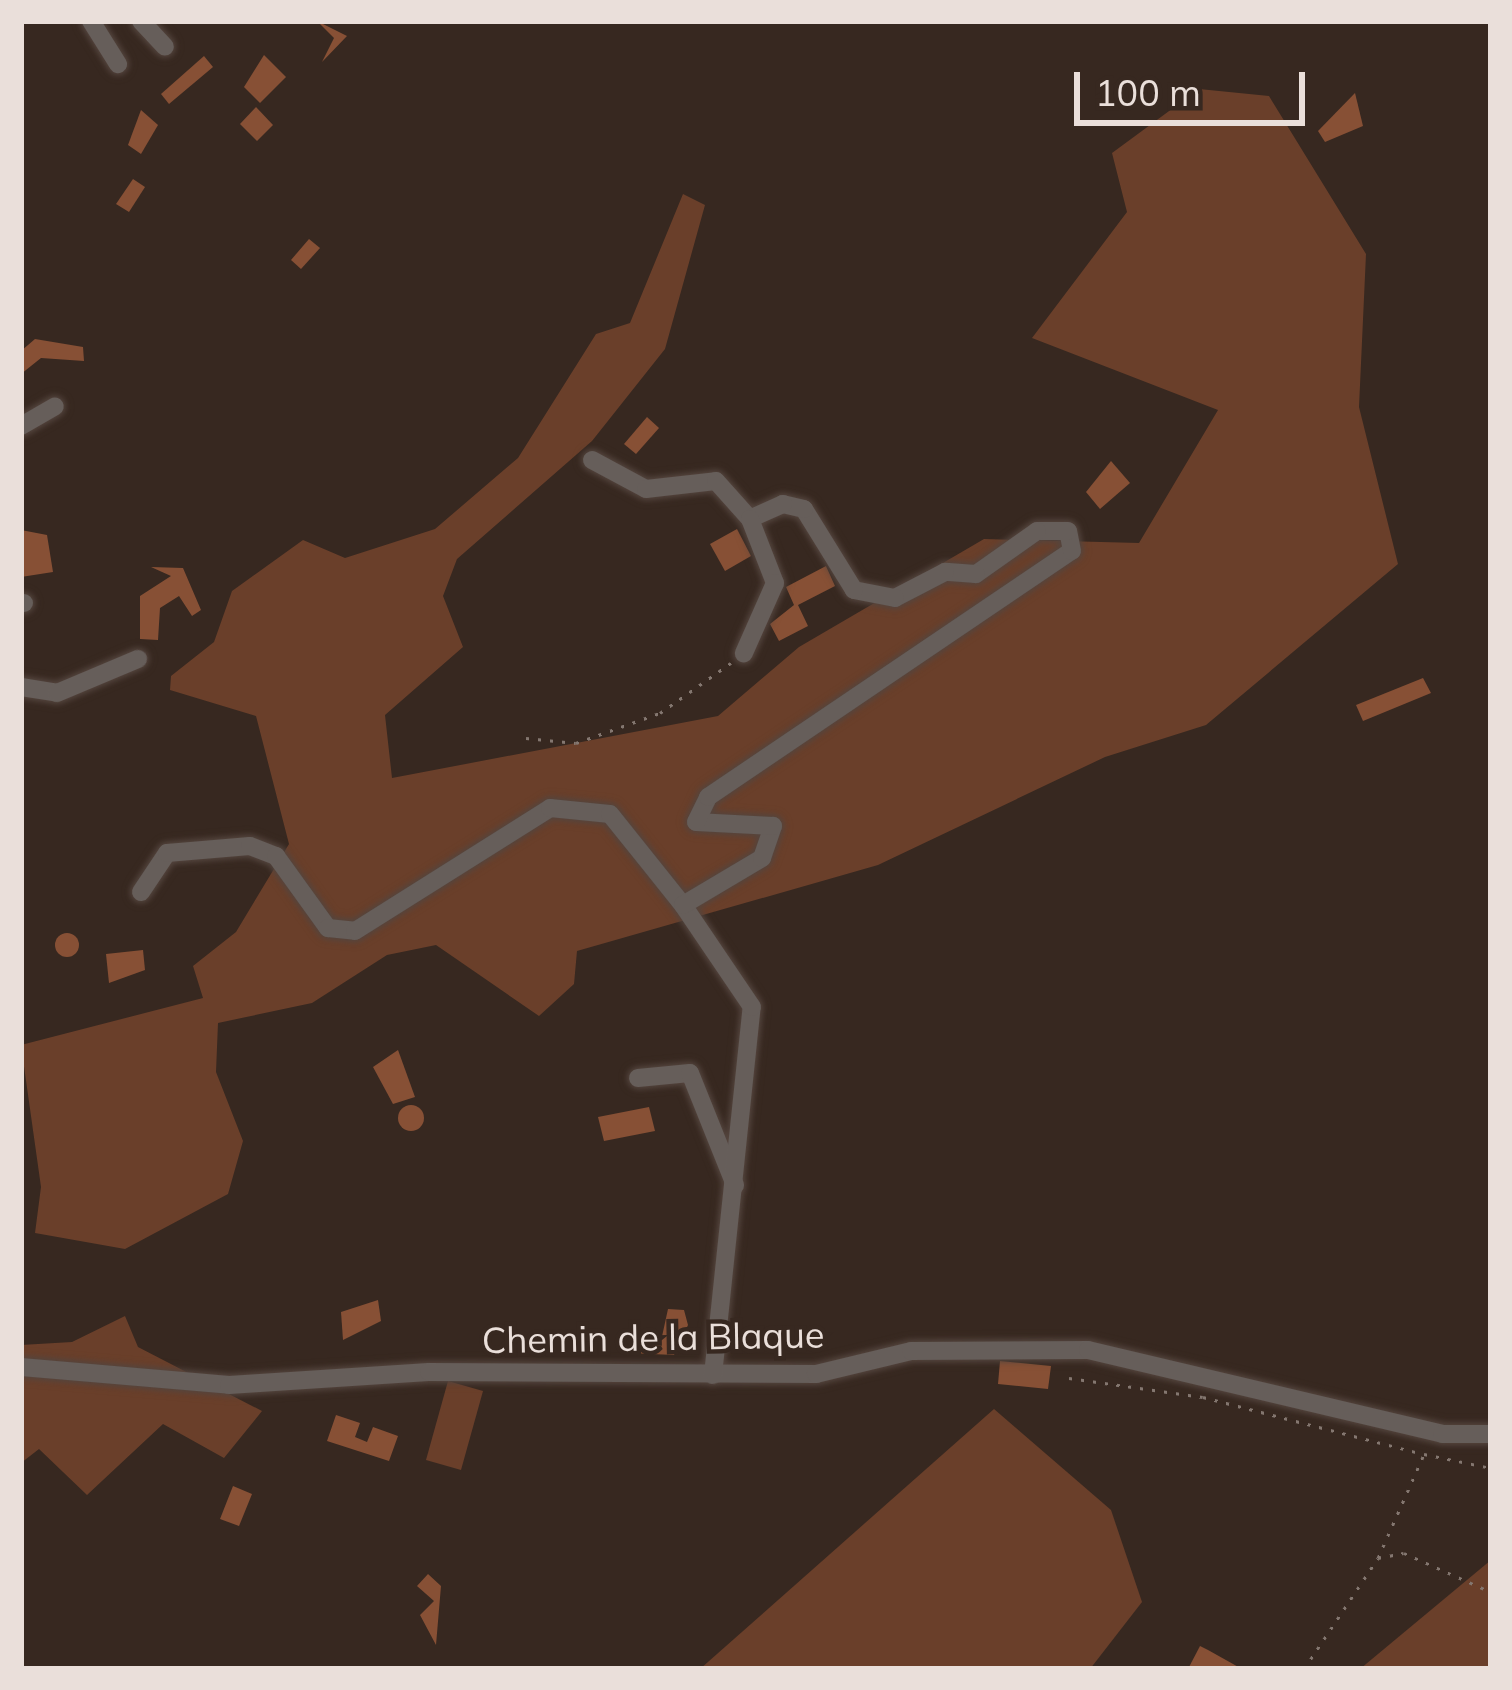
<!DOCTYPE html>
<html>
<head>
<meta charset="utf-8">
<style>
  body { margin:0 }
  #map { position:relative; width:1512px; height:1690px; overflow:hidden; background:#372820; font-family:Mulish,sans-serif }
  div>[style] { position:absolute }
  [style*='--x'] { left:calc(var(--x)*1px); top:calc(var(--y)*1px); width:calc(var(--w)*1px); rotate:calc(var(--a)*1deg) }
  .green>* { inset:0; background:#6a3f2a }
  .building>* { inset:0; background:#875035 }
  .round { border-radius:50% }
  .path>* { height:3px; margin-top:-1.5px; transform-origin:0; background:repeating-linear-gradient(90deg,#847770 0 3px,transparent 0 12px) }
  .roads { filter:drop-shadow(0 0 3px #54453e) drop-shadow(0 0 3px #54453e) }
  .minor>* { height:18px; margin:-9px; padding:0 9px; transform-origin:9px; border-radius:9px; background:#665e5a }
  span { translate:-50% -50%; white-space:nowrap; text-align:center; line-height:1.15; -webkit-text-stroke:9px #372820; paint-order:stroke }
  .street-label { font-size:36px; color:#eadfda }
  .frame { position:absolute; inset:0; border:24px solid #eadfda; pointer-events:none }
  .scale { position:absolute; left:1074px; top:72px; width:231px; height:54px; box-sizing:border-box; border:6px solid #eadfda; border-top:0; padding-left:15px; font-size:36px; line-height:42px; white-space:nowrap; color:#eadfda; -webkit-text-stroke:9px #372820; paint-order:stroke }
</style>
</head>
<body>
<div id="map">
  <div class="green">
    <div style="clip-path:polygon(1199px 89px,1269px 96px,1366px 254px,1359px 407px,1398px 564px,1206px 725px,1105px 757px,878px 865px,577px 951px,574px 984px,539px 1016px,436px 945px,387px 955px,312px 1003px,218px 1023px,216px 1072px,243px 1141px,228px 1194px,125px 1249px,35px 1233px,41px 1187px,21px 1045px,203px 998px,193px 966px,236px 932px,289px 844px,256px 716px,170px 690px,171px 676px,214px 642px,232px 591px,303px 540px,345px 558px,435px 529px,518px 458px,596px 334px,630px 323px,683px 194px,705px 205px,665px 349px,592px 441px,457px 559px,443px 596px,463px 647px,385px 715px,392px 778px,718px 716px,799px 647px,984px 539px,1139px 543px,1218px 410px,1032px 338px,1127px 212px,1112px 153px)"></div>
    <div style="clip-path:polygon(125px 1316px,138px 1347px,262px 1411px,224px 1458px,163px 1424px,87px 1495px,39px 1449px,21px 1463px,21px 1345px,72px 1342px)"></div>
    <div style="clip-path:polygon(448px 1381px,483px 1391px,461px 1470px,426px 1460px)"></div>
    <div style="clip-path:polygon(994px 1409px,1111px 1510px,1142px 1602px,1090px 1669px,700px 1669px)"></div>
    <div style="clip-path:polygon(1491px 1560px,1491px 1669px,1360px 1669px)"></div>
  </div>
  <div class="building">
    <div style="clip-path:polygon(317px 21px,347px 36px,322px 62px,334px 38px)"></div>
    <div style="clip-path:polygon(264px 55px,286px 77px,260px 103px,244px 87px)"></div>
    <div style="clip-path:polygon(204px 56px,213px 67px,169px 104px,161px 94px)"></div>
    <div style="clip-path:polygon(1355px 93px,1363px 126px,1325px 142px,1318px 131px)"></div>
    <div style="clip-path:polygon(256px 107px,273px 125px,257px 141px,240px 124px)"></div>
    <div style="clip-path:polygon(141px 110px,158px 125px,141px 154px,128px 145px)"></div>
    <div style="clip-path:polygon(133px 179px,145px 187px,129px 212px,116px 204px)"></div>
    <div style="clip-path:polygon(309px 239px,320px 248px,301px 269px,291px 260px)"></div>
    <div style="clip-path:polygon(35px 339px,83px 347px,84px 361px,41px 358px,21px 374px,21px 351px)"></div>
    <div style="clip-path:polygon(647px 417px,659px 428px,636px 454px,624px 444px)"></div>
    <div style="clip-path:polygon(1111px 461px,1130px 483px,1100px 509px,1086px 492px)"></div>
    <div style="clip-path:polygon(737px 529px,751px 556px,725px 571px,710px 544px)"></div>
    <div style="clip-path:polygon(21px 530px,47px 535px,53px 572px,21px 577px)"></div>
    <div style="clip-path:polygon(826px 566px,835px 586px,798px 605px,808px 626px,779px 641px,770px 624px,794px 605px,786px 587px)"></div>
    <div style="clip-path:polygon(151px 567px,183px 568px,201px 610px,192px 616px,179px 596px,160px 608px,158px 640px,140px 639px,140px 596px,171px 576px)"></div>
    <div style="clip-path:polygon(1423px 678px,1431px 693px,1363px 721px,1356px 705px)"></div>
    <div class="round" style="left:55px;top:933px;width:24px;height:24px"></div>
    <div style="clip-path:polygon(143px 950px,145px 970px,109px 983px,106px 954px)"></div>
    <div style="clip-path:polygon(398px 1050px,415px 1097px,393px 1104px,373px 1067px)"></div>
    <div class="round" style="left:398px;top:1105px;width:26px;height:26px"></div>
    <div style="clip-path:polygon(649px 1107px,655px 1131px,604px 1141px,598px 1117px)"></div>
    <div style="clip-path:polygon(378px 1300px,381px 1321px,343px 1340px,341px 1312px)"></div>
    <div style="clip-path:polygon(668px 1309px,684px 1310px,688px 1325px,674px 1355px,629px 1353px,629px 1340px,661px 1341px)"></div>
    <div style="clip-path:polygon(1000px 1361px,1051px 1366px,1048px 1389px,998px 1384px)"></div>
    <div style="clip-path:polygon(336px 1415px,360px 1423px,355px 1437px,367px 1442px,373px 1427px,398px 1436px,389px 1461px,327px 1441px)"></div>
    <div style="clip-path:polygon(233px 1486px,252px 1494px,239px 1526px,220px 1519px)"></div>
    <div style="clip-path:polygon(428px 1574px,441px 1586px,436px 1645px,420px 1615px,434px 1601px,417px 1586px)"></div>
    <div style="clip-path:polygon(1200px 1646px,1208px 1650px,1242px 1669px,1188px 1669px)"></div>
  </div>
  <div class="path">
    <div style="--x:526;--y:738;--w:50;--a:5.7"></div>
    <div style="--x:576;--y:743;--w:89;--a:-19.7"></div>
    <div style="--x:660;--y:713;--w:87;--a:-35.2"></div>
    <div style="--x:1069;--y:1378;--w:135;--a:8.1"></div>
    <div style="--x:1203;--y:1397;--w:228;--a:14.5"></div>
    <div style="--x:1378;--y:1558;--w:114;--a:-66.1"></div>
    <div style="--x:1424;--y:1454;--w:68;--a:11.8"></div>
    <div style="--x:1304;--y:1669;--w:133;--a:-56.3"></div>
    <div style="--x:1378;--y:1558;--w:26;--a:-11"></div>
    <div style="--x:1404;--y:1553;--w:95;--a:24.1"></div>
  </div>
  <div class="roads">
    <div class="minor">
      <div style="--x:91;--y:21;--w:51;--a:57.9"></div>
      <div style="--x:141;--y:21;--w:35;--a:47"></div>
      <div style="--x:21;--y:426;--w:39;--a:-30"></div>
      <div style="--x:592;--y:460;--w:61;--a:28.2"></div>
      <div style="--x:646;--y:489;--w:70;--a:-6.5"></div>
      <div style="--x:716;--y:481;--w:51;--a:48.2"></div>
      <div style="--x:21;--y:603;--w:3;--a:0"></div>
      <div style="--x:21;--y:687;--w:36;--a:9"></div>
      <div style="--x:57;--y:693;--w:88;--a:-22.8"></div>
      <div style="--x:141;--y:892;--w:47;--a:-56.3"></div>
      <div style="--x:167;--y:853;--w:83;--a:-4.8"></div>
      <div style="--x:250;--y:846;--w:28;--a:21"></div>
      <div style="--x:276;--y:856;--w:89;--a:54.2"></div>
      <div style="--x:328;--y:928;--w:27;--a:6"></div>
      <div style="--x:355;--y:931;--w:231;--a:-32.2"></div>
      <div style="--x:550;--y:808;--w:60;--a:5.7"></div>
      <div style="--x:610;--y:814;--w:117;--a:51.3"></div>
      <div style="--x:638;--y:1078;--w:52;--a:-5.5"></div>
      <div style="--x:690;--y:1073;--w:121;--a:68.1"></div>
      <div style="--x:21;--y:1367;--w:209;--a:4.9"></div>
      <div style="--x:229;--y:1385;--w:200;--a:-3.7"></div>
      <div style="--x:429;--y:1372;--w:387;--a:0.3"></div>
      <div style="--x:816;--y:1374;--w:98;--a:-13.6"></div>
      <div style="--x:911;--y:1351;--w:177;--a:-0.3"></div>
      <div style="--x:1088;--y:1350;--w:364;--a:13.3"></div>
      <div style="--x:1442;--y:1434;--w:49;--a:0"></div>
      <div style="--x:713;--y:1375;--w:370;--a:-84"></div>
      <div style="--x:752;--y:1007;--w:123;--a:-124.1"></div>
      <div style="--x:683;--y:905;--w:92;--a:-30.7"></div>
      <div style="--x:762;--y:858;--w:34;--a:-71"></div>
      <div style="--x:773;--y:826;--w:77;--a:-177"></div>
      <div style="--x:696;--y:822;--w:28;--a:-64"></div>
      <div style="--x:708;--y:797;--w:439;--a:-34.1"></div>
      <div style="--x:1072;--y:551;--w:20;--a:-101"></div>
      <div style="--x:1068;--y:531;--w:31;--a:180"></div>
      <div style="--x:1037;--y:531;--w:75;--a:144.8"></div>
      <div style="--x:976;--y:574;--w:31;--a:-176"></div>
      <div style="--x:945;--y:572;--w:56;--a:152.5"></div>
      <div style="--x:895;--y:598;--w:42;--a:-169"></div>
      <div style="--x:854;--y:590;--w:95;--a:-121.7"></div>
      <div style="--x:804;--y:509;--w:22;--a:-167"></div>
      <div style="--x:783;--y:504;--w:36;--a:156"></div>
      <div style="--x:750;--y:519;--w:69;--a:68.7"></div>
      <div style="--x:775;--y:583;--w:77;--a:113.9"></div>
    </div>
  </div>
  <div class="street-label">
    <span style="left:653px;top:1337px;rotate:-1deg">Chemin de la Blaque</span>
  </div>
  <div class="frame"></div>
  <div class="scale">100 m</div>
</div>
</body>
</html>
